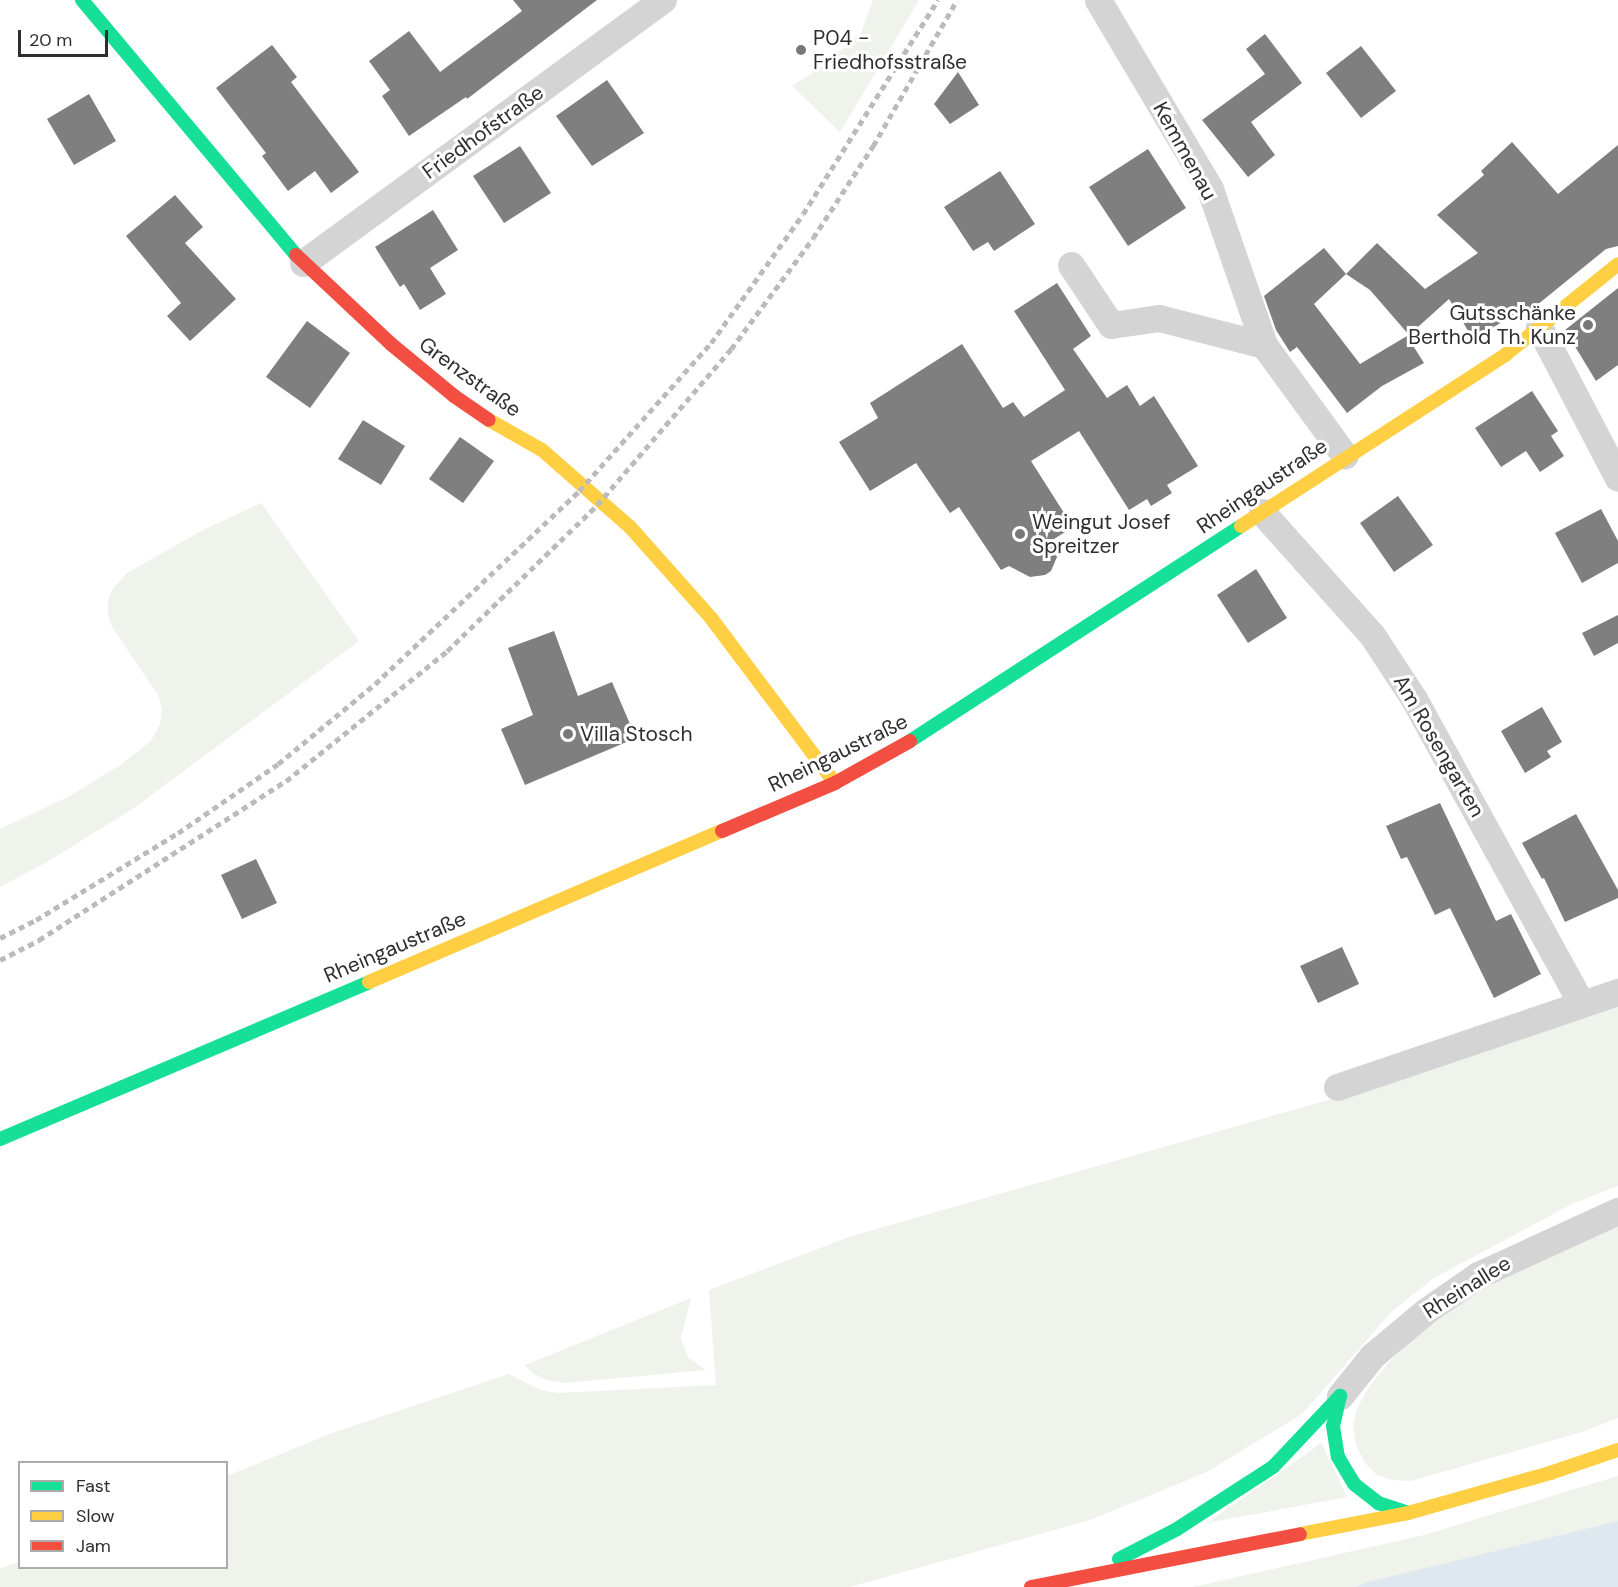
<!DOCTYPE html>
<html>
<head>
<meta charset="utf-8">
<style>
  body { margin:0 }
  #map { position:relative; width:1618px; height:1587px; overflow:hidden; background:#fff; font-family:"DM Sans",sans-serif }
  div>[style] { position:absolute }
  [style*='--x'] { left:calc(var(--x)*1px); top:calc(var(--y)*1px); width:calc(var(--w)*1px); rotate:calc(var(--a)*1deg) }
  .green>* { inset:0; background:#f0f2ec }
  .water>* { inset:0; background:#dde9ef }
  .building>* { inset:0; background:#7f7f7f }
  .street>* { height:27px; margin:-13.5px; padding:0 13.5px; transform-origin:13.5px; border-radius:13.5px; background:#d4d4d4 }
  .fast>* { height:14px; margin:-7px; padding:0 7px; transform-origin:7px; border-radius:7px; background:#16e098 }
  .slow>* { height:14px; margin:-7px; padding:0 7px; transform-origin:7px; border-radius:7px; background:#ffcf43 }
  .jam>* { height:14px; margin:-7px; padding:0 7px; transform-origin:7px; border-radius:7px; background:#f24e42 }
  .rail>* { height:4.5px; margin-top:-2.25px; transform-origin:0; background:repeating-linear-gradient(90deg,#bbb 0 6px,transparent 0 10.5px) }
  .dots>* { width:16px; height:16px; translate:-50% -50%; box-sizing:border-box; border:3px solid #fff; border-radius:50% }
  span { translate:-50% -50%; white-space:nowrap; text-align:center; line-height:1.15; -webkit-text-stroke:6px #fff; paint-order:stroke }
  .poi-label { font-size:21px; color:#2f2f2f }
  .left { translate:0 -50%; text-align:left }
  .right { translate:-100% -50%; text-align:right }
  .street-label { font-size:21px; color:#2f2f2f }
  .legend { position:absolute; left:18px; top:1461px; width:210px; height:108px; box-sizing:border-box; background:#fff; border:2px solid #acacac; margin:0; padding:8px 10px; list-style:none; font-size:18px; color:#2f2f2f }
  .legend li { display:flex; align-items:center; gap:12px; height:30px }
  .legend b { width:30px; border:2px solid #acacac }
  .scale { position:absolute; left:18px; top:30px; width:90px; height:27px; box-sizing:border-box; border:3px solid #2f2f2f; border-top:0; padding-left:8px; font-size:18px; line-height:21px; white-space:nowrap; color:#2f2f2f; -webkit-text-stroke:4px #fff; paint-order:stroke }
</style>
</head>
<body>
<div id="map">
  <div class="green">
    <div style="clip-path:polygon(873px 0,919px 0,840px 132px,792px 86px,822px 67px,861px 33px)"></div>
    <div style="clip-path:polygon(261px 503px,359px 641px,134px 808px,47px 862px,0 887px,0 829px,68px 797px,122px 764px,151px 741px,160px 724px,162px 709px,158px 695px,112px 627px,108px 614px,108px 600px,112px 590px,127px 573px,201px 531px)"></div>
    <div style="clip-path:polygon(1618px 1005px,1618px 1186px,1572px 1204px,1434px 1278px,1392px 1311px,1302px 1414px,1207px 1472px,1090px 1520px,850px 1587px,0 1587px,0 1569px,19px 1561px,20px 1568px,226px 1568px,227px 1476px,335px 1432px,508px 1374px,541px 1390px,558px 1393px,716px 1385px,709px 1290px,852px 1236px,1335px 1098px)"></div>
    <div style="clip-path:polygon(1618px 1223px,1618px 1418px,1582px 1432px,1411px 1481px,1392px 1480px,1377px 1475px,1365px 1463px,1356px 1445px,1353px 1425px,1357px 1409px,1368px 1388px,1389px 1362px,1415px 1337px,1483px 1288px)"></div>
    <div style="clip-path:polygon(691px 1298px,681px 1338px,688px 1357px,706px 1370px,566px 1383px,546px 1380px,532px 1373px,525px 1365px)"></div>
    <div style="clip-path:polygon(1321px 1442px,1347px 1497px,1207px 1523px,1305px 1455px)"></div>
    <div style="clip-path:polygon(1618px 1476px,1618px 1521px,1355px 1587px,1193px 1587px,1424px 1535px)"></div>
  </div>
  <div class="water">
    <div style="clip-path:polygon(1618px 1521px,1618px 1587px,1355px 1587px,1368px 1582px)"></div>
  </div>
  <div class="building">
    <div style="clip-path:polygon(513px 0,597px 0,467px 99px,466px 97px,409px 136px,382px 96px,390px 90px,369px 61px,409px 31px,440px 72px,522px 11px)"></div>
    <div style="clip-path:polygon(1265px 34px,1302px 83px,1251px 122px,1275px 155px,1248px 177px,1202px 120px,1265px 74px,1246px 49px)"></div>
    <div style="clip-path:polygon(272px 45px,297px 77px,291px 82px,359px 172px,331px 193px,315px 171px,288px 191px,262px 156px,266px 153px,216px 88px)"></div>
    <div style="clip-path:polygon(1361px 46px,1396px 91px,1361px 118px,1326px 73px)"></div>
    <div style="clip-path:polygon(958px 72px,979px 105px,950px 124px,934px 104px)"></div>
    <div style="clip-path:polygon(607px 80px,644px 133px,592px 166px,556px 116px)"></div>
    <div style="clip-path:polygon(89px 94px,116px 141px,74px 165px,47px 119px)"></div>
    <div style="clip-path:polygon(1512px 142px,1558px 194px,1618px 145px,1618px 246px,1606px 249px,1526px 314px,1523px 310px,1473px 339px,1449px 299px,1409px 335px,1370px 290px,1346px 274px,1377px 243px,1425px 289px,1478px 253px,1437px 215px,1484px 175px,1481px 171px)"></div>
    <div style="clip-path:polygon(520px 146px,551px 193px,504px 223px,473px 176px)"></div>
    <div style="clip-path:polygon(1148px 149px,1186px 208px,1128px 246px,1089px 187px)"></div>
    <div style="clip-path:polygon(1000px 171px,1035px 224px,994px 251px,988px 242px,973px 251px,944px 207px)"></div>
    <div style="clip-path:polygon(175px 195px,203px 227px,185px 243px,236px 299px,190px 341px,167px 316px,181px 303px,126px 236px)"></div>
    <div style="clip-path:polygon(433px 210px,458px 250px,430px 268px,446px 294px,420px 310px,404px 284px,400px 287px,375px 247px)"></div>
    <div style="clip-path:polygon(1324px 248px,1346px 274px,1314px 304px,1360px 364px,1407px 336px,1424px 363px,1382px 386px,1347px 413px,1297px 347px,1290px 352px,1276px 330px,1264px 296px)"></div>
    <div style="clip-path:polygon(1057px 283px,1091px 336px,1073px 349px,1107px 398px,1127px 385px,1140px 406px,1154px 396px,1198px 466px,1167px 485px,1172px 493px,1151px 506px,1147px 499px,1129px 510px,1079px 431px,1031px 461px,1073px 527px,1054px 539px,1057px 557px,1051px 571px,1045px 575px,1030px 577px,1009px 566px,1001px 570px,959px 507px,950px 513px,916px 463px,870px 491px,839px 442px,878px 418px,870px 403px,962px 344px,1003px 408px,1013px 402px,1024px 417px,1065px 390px,1014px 311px)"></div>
    <div style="clip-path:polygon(1618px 288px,1618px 365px,1596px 381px,1565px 330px)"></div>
    <div style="clip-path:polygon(307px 321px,350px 353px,310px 408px,266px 377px)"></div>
    <div style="clip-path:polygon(1532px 391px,1558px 431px,1551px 436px,1564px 456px,1540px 472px,1526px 451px,1501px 467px,1475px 428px)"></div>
    <div style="clip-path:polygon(363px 420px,405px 446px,381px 485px,338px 459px)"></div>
    <div style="clip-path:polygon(460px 437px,494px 461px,463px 503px,429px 479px)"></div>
    <div style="clip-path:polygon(1398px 496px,1433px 545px,1394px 572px,1360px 523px)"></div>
    <div style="clip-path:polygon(1601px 509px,1618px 541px,1618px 563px,1582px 583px,1555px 533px)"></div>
    <div style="clip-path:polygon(1256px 569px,1287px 618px,1248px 643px,1217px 595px)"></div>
    <div style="clip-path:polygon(1618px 615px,1618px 643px,1594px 656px,1582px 633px)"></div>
    <div style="clip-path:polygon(554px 631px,578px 696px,612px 682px,636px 738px,525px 785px,501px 729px,533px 715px,508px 648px)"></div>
    <div style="clip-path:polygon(1542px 707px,1562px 742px,1547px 751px,1551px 757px,1525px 773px,1501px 731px)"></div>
    <div style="clip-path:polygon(1440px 803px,1496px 921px,1511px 914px,1541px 974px,1494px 998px,1450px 908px,1435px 915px,1407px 857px,1401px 859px,1386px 826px)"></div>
    <div style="clip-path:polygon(1576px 814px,1618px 890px,1618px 898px,1565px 922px,1544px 878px,1542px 879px,1522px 843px)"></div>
    <div style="clip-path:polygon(256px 859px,277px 903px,242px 919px,221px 875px)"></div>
    <div style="clip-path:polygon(1342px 947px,1359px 984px,1318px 1003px,1300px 966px)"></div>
  </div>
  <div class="street">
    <div style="--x:1098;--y:0;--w:220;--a:59.3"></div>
    <div style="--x:1210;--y:189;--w:165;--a:70.9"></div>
    <div style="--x:1264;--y:345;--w:137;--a:53.9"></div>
    <div style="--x:303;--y:263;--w:446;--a:-36.2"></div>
    <div style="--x:1071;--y:265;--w:72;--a:56.3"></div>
    <div style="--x:1111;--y:325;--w:49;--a:-8.3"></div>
    <div style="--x:1159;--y:318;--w:108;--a:14.4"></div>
    <div style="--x:1539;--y:327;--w:170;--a:62.4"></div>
    <div style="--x:1262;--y:512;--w:165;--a:48.2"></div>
    <div style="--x:1372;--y:635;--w:77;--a:56.7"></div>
    <div style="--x:1414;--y:699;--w:348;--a:61.2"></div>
    <div style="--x:1337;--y:1087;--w:297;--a:-18.7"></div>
    <div style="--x:1340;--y:1396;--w:51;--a:-51.3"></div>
    <div style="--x:1372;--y:1356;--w:70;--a:-39.8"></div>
    <div style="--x:1426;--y:1311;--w:63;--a:-34.7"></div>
    <div style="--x:1478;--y:1275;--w:154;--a:-24.6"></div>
  </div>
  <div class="fast">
    <div style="--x:82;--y:0;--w:333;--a:50"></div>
    <div style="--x:910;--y:741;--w:395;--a:-33"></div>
    <div style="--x:0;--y:1139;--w:401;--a:-23"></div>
    <div style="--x:1340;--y:1396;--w:31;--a:103"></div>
    <div style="--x:1333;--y:1426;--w:31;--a:81"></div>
    <div style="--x:1338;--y:1457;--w:31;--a:59"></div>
    <div style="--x:1354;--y:1484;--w:31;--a:38"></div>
    <div style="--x:1378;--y:1503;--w:32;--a:18"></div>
    <div style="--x:1119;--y:1559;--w:65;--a:-27.3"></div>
    <div style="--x:1177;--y:1529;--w:114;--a:-32.9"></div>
    <div style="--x:1273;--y:1467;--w:98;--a:-46.7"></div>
  </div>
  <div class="slow">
    <div style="--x:489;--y:420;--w:61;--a:29.5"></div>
    <div style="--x:542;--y:450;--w:117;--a:41.2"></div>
    <div style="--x:630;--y:527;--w:122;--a:48.3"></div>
    <div style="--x:711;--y:618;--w:206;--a:53.1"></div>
    <div style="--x:1241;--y:526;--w:315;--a:-32.9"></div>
    <div style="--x:1505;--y:355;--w:145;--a:-38.8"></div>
    <div style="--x:369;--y:982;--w:384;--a:-23.2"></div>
    <div style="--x:1300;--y:1534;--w:110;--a:-11"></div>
    <div style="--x:1408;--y:1513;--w:148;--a:-15.7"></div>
    <div style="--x:1550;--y:1473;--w:72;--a:-18.7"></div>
  </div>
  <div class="jam">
    <div style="--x:296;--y:255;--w:130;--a:43.1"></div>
    <div style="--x:391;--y:344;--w:82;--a:39.5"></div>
    <div style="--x:454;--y:396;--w:42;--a:34.4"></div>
    <div style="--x:722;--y:831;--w:123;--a:-23"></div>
    <div style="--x:835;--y:783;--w:86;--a:-29.2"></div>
    <div style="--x:1031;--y:1587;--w:274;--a:-11.1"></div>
  </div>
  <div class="rail">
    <div style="--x:0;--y:938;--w:40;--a:-26.6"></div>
    <div style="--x:36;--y:920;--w:167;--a:-31.5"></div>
    <div style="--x:178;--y:833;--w:121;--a:-34.6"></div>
    <div style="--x:278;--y:764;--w:126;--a:-39.5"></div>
    <div style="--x:375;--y:684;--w:281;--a:-43.4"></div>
    <div style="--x:579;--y:491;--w:198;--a:-48.3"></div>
    <div style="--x:711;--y:343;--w:158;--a:-54.5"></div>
    <div style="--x:803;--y:214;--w:253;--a:-57.8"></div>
    <div style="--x:0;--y:960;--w:44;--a:-27.1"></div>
    <div style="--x:39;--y:940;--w:294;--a:-32.8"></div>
    <div style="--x:286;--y:781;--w:207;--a:-38.9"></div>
    <div style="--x:447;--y:651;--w:209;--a:-44.2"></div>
    <div style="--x:597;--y:505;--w:206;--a:-49.3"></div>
    <div style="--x:731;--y:349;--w:138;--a:-53.5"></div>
    <div style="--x:813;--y:238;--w:110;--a:-56.9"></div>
    <div style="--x:873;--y:146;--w:168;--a:-60.1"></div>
  </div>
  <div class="dots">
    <div style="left:801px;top:50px;background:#787878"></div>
    <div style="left:1588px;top:325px;background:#787878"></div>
    <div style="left:1020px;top:534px;background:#787878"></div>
    <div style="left:568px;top:734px;background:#787878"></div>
  </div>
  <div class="poi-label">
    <span class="left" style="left:813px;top:50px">P04 -<br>Friedhofsstraße</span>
    <span class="right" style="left:1576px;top:325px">Gutsschänke<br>Berthold Th. Kunz</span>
    <span class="left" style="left:1032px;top:534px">Weingut Josef<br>Spreitzer</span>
    <span class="left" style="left:580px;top:734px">Villa Stosch</span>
  </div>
  <div class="street-label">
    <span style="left:483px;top:132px;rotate:-36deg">Friedhofstraße</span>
    <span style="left:1185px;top:151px;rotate:61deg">Kemmenau</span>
    <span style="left:470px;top:377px;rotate:36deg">Grenzstraße</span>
    <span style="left:1262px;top:486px;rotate:-34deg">Rheingaustraße</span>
    <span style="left:1439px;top:746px;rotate:60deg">Am Rosengarten</span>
    <span style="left:838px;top:753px;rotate:-26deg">Rheingaustraße</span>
    <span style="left:395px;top:947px;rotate:-23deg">Rheingaustraße</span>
    <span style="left:1467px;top:1287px;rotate:-32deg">Rheinallee</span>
  </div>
  <ul class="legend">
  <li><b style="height:8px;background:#16e098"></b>Fast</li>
  <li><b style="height:8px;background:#ffcf43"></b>Slow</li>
  <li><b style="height:8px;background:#f24e42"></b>Jam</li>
  </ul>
  <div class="scale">20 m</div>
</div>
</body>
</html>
